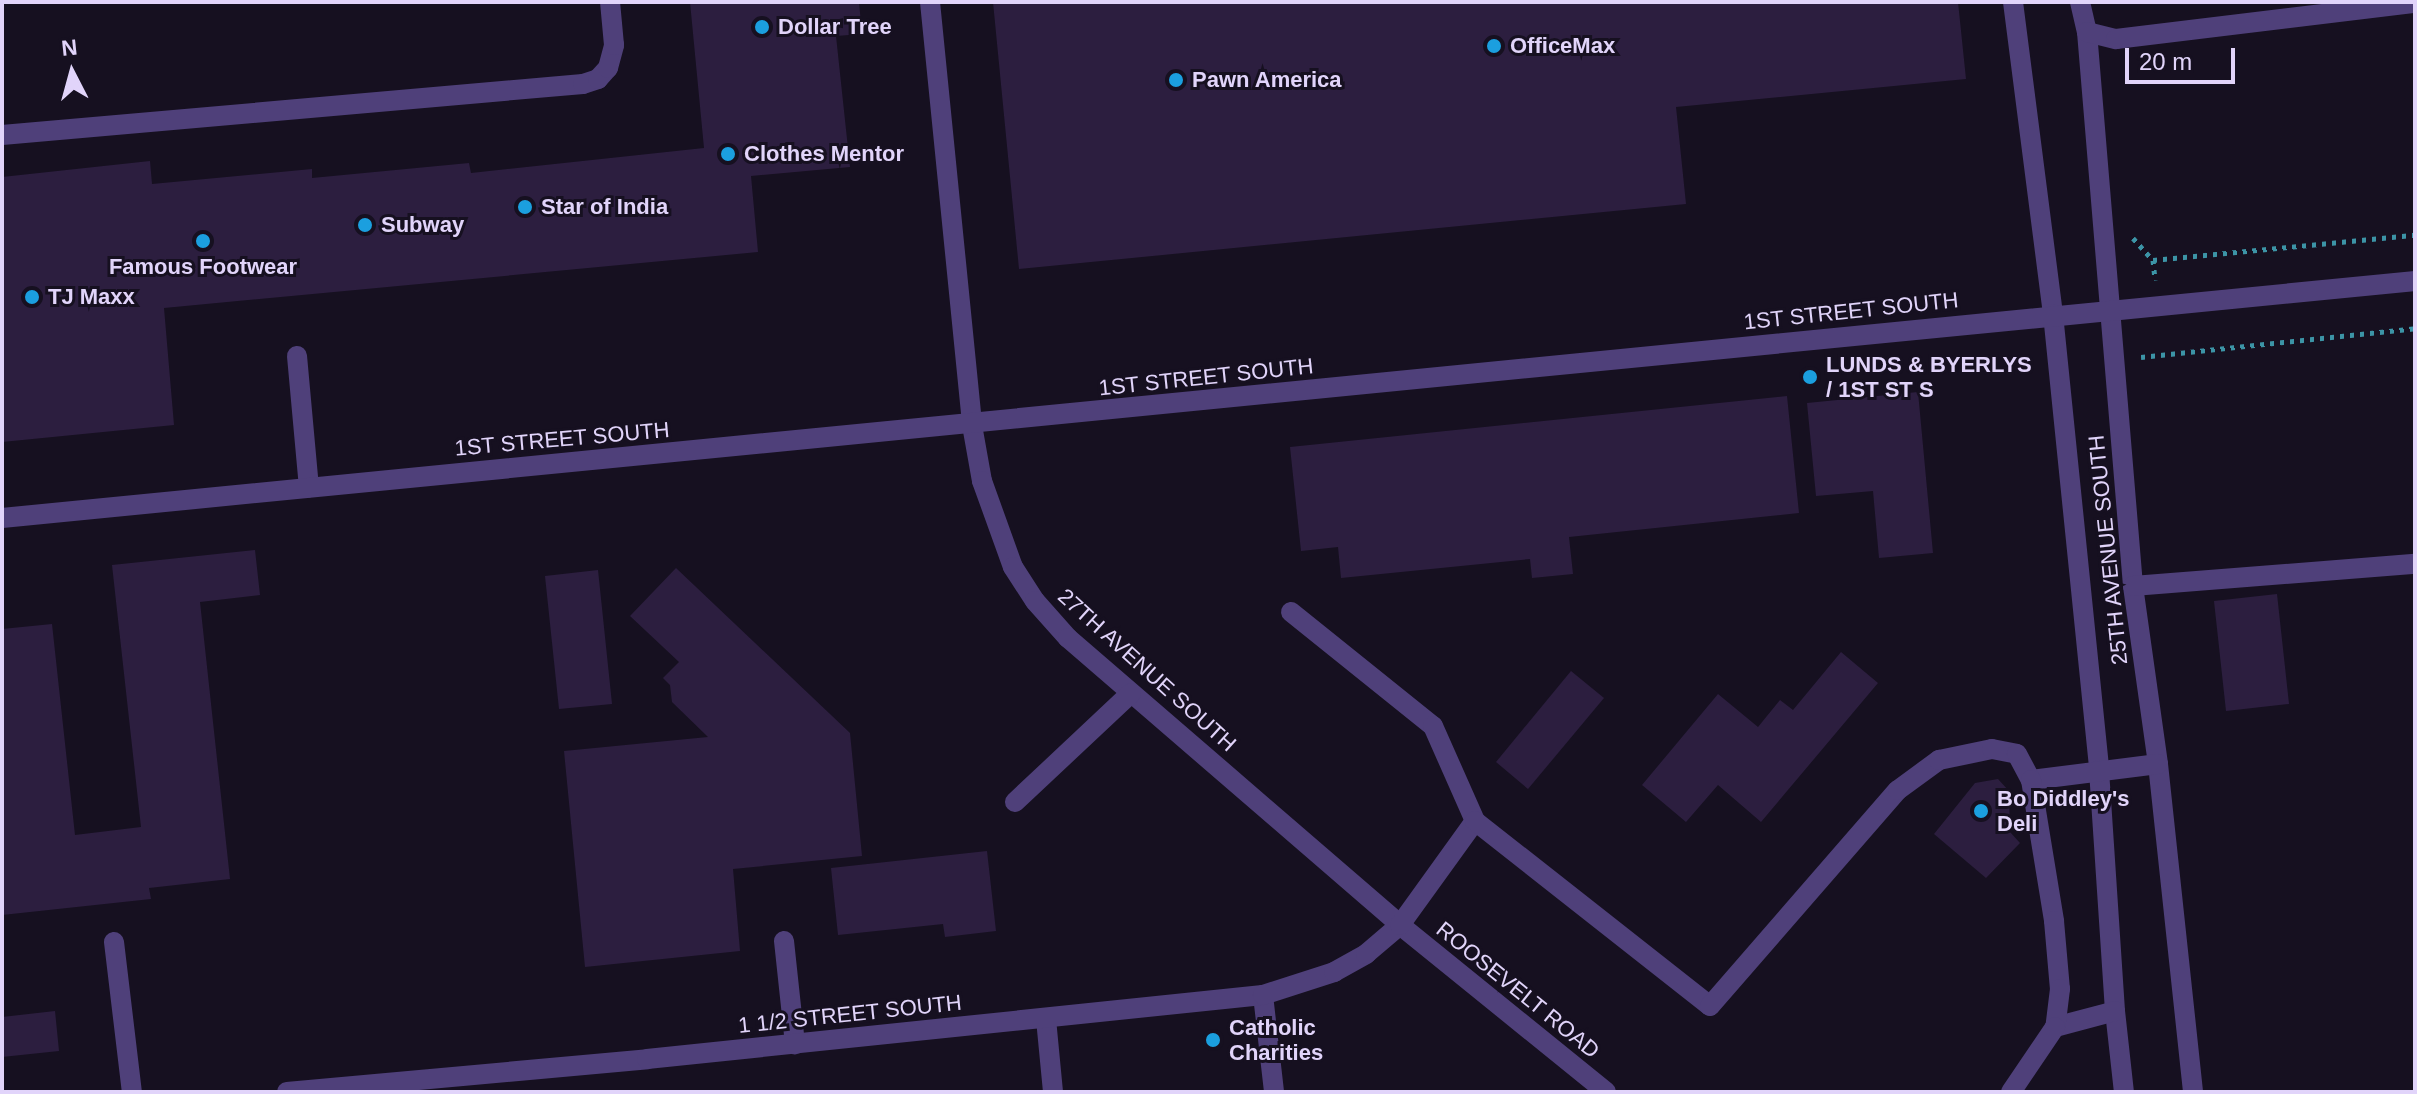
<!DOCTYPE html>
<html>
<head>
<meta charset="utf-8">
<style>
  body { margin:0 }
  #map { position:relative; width:2417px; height:1094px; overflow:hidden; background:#161020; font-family:Helvetica,sans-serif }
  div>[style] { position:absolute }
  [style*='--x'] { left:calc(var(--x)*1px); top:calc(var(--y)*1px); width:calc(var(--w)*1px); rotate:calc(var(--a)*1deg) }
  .building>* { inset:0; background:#2c1e3f }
  .path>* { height:5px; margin-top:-2.5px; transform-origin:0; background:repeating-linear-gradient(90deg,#3c94a6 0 4px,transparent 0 10px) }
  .minor>* { height:20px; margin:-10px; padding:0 10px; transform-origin:10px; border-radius:10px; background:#4f407a }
  .dots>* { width:22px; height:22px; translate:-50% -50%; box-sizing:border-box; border:4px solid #161020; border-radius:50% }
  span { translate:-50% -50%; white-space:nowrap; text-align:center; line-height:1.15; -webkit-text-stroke:6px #161020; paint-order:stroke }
  .poi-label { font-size:22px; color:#e1d4fa; font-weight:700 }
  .left { translate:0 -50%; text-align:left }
  .street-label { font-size:22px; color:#e1d4fa }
  .frame { position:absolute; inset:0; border:4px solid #e1d4fa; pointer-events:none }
  .north { position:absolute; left:32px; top:32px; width:80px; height:80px; -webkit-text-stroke:6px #161020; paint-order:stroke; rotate:354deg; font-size:22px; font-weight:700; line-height:32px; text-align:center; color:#e1d4fa }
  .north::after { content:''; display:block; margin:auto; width:28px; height:36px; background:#e1d4fa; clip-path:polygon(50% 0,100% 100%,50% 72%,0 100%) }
  .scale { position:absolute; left:2125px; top:48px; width:110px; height:36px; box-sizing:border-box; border:4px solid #e1d4fa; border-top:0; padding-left:10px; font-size:24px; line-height:28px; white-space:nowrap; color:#e1d4fa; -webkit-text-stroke:6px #161020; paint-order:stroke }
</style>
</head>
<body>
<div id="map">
  <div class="building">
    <div style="clip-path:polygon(690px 2px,859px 2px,862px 34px,836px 36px,850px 167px,751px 176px,758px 252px,164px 308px,174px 425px,2px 442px,2px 177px,150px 161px,152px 184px,312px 169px,312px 178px,469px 163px,471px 173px,704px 148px)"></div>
    <div style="clip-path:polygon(993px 2px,1958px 2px,1966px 79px,1676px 107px,1686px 204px,1019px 269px)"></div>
    <div style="clip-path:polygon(1918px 392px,1933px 553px,1879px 558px,1873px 491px,1816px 496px,1807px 403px)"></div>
    <div style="clip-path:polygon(1787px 396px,1799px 513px,1569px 537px,1573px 574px,1532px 578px,1530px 559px,1341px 578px,1338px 547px,1301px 551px,1290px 447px)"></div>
    <div style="clip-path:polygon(255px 550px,260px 595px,200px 602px,230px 879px,149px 888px,151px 899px,2px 915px,2px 629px,52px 624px,75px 835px,141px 827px,112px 565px)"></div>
    <div style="clip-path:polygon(676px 568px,850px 733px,862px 856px,733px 869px,740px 951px,585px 967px,564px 751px,708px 737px,672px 702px,670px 685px,663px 678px,679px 662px,630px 616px)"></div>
    <div style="clip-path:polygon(598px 570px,612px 704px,559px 709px,545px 576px)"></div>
    <div style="clip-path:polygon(2277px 594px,2289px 704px,2226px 711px,2214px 601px)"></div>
    <div style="clip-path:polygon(1841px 652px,1878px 683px,1761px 822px,1718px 785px,1686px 822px,1642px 785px,1718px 694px,1758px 727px,1780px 700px,1793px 710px)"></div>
    <div style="clip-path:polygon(1571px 671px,1604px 698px,1528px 789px,1496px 762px)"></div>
    <div style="clip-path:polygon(1998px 779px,2009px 791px,2010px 832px,2020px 843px,1986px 878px,1934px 834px,1975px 783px)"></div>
    <div style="clip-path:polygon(987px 851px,996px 931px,945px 937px,943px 924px,838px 935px,831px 868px)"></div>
    <div style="clip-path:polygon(55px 1011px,59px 1051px,2px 1057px,2px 1017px)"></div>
  </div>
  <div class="path">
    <div style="--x:2133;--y:238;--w:30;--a:48"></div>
    <div style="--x:2153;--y:260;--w:20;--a:84"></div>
    <div style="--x:2153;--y:260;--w:263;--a:-5.5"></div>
    <div style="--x:2141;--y:357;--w:276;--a:-6"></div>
  </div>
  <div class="minor">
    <div style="--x:930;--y:2;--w:425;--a:84.3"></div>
    <div style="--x:972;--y:425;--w:57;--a:79.9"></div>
    <div style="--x:982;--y:481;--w:91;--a:70.2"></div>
    <div style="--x:1013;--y:567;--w:40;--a:57.1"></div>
    <div style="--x:1035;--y:601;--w:50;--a:48.3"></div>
    <div style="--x:1068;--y:638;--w:439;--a:40.8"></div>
    <div style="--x:1400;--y:925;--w:265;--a:39"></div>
    <div style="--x:2013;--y:2;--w:315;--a:82.7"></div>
    <div style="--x:2053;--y:314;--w:458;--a:84.2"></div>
    <div style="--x:2099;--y:770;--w:242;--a:86.2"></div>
    <div style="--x:2115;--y:1011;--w:81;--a:83.7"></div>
    <div style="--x:2080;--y:2;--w:31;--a:77"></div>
    <div style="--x:2087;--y:32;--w:556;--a:85.25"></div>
    <div style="--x:2133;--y:586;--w:180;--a:82"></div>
    <div style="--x:2158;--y:764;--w:330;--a:83.9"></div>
    <div style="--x:2087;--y:32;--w:30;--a:14"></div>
    <div style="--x:2116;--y:39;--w:301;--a:-6.9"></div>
    <div style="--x:2;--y:135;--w:583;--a:-5.02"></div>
    <div style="--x:583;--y:84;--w:16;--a:-18"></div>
    <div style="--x:598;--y:79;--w:15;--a:-48"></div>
    <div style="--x:608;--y:68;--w:24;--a:-75"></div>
    <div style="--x:614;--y:45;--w:43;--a:-95.3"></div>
    <div style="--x:297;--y:356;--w:132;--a:84.8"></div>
    <div style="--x:2;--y:518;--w:2425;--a:-5.61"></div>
    <div style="--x:2133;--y:586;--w:283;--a:-4.5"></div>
    <div style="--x:1291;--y:612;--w:182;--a:38.8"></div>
    <div style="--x:1433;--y:726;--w:104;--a:66.1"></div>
    <div style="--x:2031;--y:780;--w:128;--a:-7.2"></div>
    <div style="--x:1015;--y:802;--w:159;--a:-43.2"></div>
    <div style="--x:784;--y:941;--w:104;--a:83.9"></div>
    <div style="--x:114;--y:942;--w:151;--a:83.2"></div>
    <div style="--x:1263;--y:995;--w:98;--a:83.5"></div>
    <div style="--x:1046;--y:1019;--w:73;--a:84.5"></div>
    <div style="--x:2055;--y:1027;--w:62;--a:-14.9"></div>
    <div style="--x:287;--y:1092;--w:362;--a:-5.2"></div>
    <div style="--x:647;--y:1059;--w:619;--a:-5.93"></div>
    <div style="--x:1263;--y:995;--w:75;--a:-17.9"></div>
    <div style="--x:1334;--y:972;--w:37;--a:-29"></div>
    <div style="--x:1366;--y:954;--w:45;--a:-40.5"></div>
    <div style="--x:1400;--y:925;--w:128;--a:-54.2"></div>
    <div style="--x:1475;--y:821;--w:299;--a:38.2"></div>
    <div style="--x:1710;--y:1006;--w:286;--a:-49"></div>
    <div style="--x:1898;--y:790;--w:51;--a:-36.2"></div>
    <div style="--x:1939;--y:760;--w:54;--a:-11.7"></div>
    <div style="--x:1992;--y:749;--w:25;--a:11"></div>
    <div style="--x:2017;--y:754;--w:30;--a:62"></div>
    <div style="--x:2031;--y:780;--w:143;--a:80.7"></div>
    <div style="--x:2054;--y:921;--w:68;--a:85"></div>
    <div style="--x:2060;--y:989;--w:38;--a:97"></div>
    <div style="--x:2055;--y:1027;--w:78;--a:124.1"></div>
  </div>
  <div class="dots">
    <div style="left:762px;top:27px;background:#1b9fdf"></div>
    <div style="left:1494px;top:46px;background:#1b9fdf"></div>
    <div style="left:1176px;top:80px;background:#1b9fdf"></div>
    <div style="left:728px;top:154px;background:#1b9fdf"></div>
    <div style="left:525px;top:207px;background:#1b9fdf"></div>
    <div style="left:365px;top:225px;background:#1b9fdf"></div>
    <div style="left:203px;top:241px;background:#1b9fdf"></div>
    <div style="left:32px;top:297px;background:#1b9fdf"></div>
    <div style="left:1810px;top:377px;background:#1b9fdf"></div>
    <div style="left:1981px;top:811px;background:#1b9fdf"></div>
    <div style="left:1213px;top:1040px;background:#1b9fdf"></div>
  </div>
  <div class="poi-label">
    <span class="left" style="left:778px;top:27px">Dollar Tree</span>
    <span class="left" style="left:1510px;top:46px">OfficeMax</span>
    <span class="left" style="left:1192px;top:80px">Pawn America</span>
    <span class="left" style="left:744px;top:154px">Clothes Mentor</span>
    <span class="left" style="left:541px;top:207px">Star of India</span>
    <span class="left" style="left:381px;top:225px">Subway</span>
    <span style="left:203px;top:267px">Famous Footwear</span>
    <span class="left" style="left:48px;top:297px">TJ Maxx</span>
    <span class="left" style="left:1826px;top:377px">LUNDS &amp; BYERLYS<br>/ 1ST ST S</span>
    <span class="left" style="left:1997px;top:811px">Bo Diddley's<br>Deli</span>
    <span class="left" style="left:1229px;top:1040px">Catholic<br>Charities</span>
  </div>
  <div class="street-label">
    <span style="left:1851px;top:311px;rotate:-6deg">1ST STREET SOUTH</span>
    <span style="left:1206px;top:377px;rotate:-6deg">1ST STREET SOUTH</span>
    <span style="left:562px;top:439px;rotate:-5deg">1ST STREET SOUTH</span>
    <span style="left:2108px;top:550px;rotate:-96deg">25TH AVENUE SOUTH</span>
    <span style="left:1147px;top:670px;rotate:42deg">27TH AVENUE SOUTH</span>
    <span style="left:1518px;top:990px;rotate:39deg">ROOSEVELT ROAD</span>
    <span style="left:850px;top:1014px;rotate:-6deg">1 1/2 STREET SOUTH</span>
  </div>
  <div class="frame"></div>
  <div class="north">N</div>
  <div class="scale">20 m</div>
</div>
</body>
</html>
